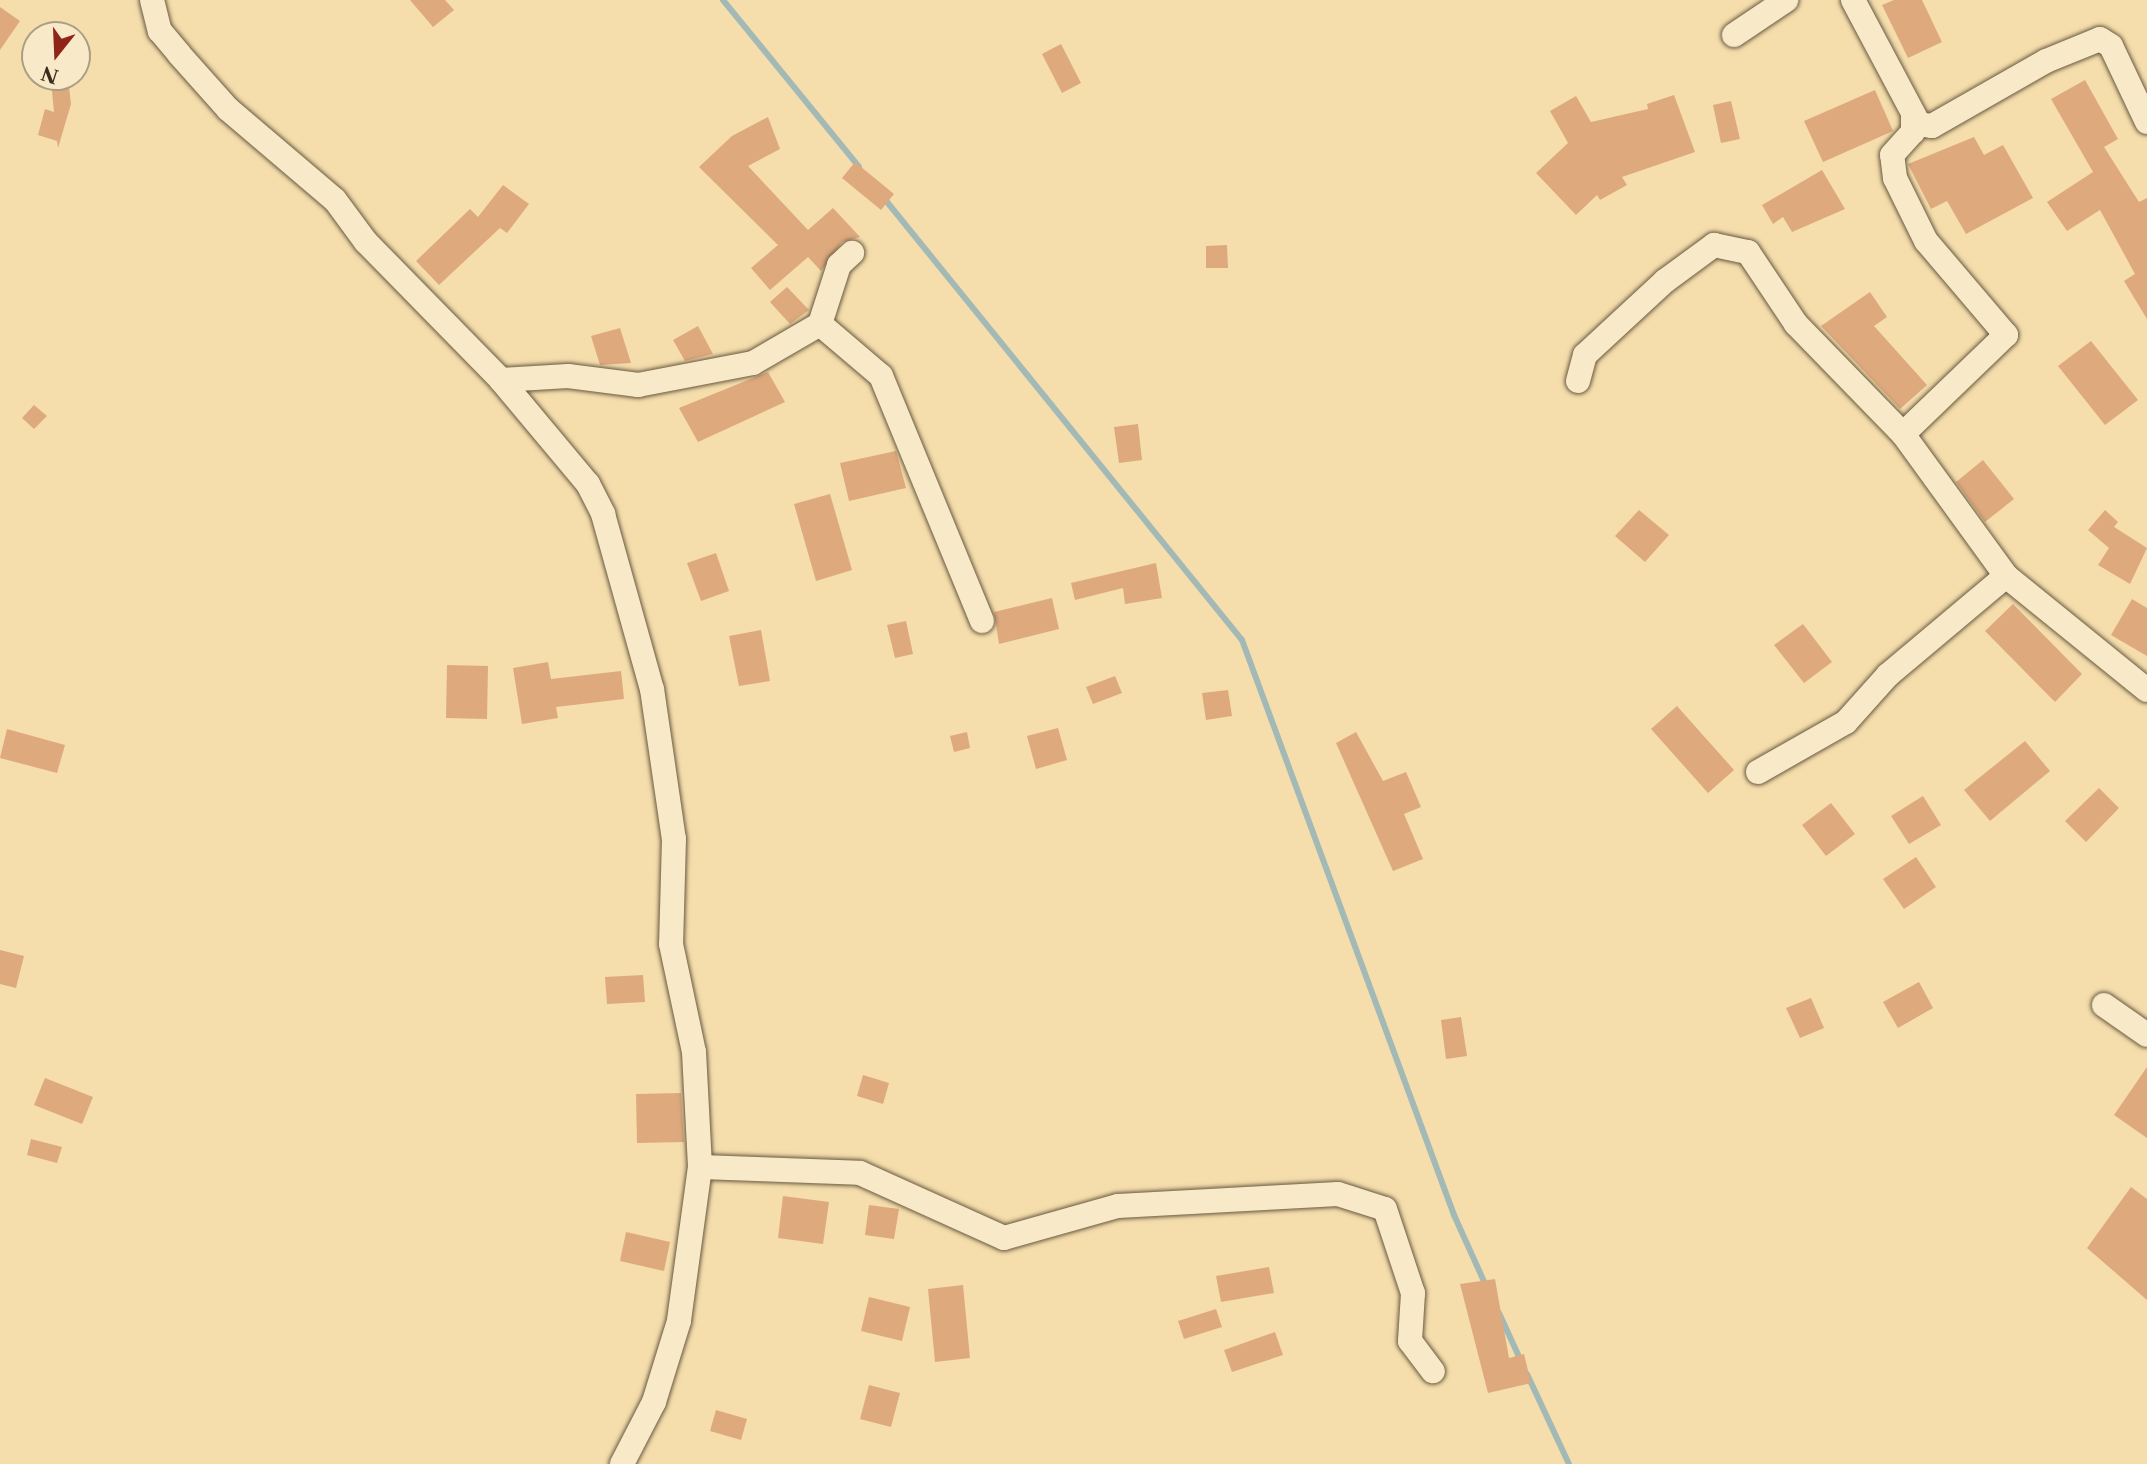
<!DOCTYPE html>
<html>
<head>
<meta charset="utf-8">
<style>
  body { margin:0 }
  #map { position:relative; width:2147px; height:1464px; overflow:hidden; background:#f5deac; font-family:"Libre Caslon Text",serif }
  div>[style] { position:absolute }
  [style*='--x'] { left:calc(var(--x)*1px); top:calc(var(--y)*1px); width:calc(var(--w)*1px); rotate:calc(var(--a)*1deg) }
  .stream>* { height:6px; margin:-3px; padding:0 3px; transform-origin:3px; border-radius:3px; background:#a3b9b6 }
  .building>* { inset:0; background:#dea97d }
  .roads { filter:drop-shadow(0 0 2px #695941) drop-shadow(0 0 2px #695941) }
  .street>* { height:24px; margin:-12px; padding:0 12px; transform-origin:12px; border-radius:12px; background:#f8eac9 }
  span { translate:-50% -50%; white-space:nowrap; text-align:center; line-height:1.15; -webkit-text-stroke:7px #f8eac9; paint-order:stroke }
  .north { position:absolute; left:21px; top:21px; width:70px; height:70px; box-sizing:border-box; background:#f8eac9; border:2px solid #ac9e84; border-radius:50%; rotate:198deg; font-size:19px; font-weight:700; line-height:28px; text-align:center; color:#3a2d1d }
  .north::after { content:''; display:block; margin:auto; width:24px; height:32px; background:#8f2418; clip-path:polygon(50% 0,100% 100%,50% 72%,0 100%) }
</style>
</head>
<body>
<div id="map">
  <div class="stream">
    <div style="--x:723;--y:0;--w:215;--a:50.8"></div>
    <div style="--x:883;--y:197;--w:570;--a:50.98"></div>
    <div style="--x:1242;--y:640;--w:613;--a:69.76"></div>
    <div style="--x:1454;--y:1215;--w:80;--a:65.7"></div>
    <div style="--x:1499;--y:1313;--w:53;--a:65.4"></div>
    <div style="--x:1527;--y:1374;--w:99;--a:65"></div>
  </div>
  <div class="building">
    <div style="clip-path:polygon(410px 0,445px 0,454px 10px,433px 27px)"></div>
    <div style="clip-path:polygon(1894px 0,1922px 0,1942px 42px,1908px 58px,1882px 5px)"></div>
    <div style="clip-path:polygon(0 7px,20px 21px,0 50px)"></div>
    <div style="clip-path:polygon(1061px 44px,1081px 83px,1062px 93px,1042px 54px)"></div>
    <div style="clip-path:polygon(68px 78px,71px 104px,58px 148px,57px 141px,38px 135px,45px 109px,54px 112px,51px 81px)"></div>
    <div style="clip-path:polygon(2085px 80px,2118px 139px,2104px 147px,2139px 202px,2147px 198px,2147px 319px,2124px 281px,2135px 274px,2100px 210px,2067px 231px,2047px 202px,2093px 172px,2051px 99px)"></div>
    <div style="clip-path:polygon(1875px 90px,1893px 131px,1823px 162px,1804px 121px)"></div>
    <div style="clip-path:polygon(1674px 95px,1695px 152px,1622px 177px,1627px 185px,1600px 200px,1597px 195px,1576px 215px,1536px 173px,1568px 143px,1550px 111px,1576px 96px,1591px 122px,1648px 109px,1647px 104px)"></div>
    <div style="clip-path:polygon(1731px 101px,1740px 139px,1721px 143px,1713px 105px)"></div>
    <div style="clip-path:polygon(768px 117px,780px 149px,748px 166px,808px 230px,833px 208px,860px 237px,842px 242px,821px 271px,808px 257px,770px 290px,751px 268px,778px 245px,699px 167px,732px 136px)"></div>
    <div style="clip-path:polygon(1974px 137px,1984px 155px,2003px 145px,2033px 198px,1966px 234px,1947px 201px,1931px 209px,1908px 164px)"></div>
    <div style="clip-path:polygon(855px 162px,894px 194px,881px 210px,842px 178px)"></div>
    <div style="clip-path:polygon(1822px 170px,1845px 209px,1792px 232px,1783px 217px,1773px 224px,1762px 205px)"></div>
    <div style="clip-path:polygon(503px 185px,529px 204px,507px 233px,500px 228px,439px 285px,416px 261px,470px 209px,478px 217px)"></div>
    <div style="clip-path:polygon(1227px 245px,1228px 268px,1206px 268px,1206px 246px)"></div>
    <div style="clip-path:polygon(787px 287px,809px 310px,790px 324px,770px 302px)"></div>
    <div style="clip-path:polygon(1870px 292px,1887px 317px,1874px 326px,1927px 385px,1900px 409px,1821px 326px)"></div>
    <div style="clip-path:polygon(698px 326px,713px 354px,685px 361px,673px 340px)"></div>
    <div style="clip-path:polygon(620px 328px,631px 363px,600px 365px,591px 336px)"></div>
    <div style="clip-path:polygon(2091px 341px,2138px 400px,2105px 425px,2058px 366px)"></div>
    <div style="clip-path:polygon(768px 372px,785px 402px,698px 442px,679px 408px)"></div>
    <div style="clip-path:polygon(34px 405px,47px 416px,34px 429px,22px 418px)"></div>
    <div style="clip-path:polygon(1138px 424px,1142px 460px,1119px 463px,1114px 427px)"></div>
    <div style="clip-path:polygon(896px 451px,906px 488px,849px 501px,840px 463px)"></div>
    <div style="clip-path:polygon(1983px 460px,2014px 499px,1985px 522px,1956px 482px)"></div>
    <div style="clip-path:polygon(830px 494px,852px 570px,816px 581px,794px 504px)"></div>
    <div style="clip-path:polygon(1639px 510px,1669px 535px,1645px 562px,1615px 536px)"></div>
    <div style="clip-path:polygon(2105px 510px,2118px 522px,2114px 527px,2147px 548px,2130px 584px,2098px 565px,2109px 548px,2088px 530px)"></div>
    <div style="clip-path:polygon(716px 553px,729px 591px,701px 601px,687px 563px)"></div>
    <div style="clip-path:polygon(1156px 563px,1162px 598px,1125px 604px,1123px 588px,1075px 600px,1071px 583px)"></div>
    <div style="clip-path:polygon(1052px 598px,1059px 629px,999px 644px,994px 612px)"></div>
    <div style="clip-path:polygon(2132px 599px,2147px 608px,2147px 656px,2111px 635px)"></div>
    <div style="clip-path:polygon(2013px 604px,2082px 674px,2055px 702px,1985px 631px)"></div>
    <div style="clip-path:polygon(906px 621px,913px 654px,895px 658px,887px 625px)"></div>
    <div style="clip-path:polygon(1803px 624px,1832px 662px,1804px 683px,1774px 645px)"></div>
    <div style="clip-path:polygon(761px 630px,770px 681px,739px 686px,729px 636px)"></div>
    <div style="clip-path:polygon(548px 662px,551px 679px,621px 671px,624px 699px,556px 707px,558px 718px,522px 724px,513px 668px)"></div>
    <div style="clip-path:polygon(447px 665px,488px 666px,487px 719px,446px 718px)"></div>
    <div style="clip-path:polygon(1115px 676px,1122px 693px,1093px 704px,1086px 687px)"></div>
    <div style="clip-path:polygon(1228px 690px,1232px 716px,1206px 720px,1202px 693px)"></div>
    <div style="clip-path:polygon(1677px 706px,1734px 770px,1708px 793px,1651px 729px)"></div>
    <div style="clip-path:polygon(1058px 728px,1067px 760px,1036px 769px,1027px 736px)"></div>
    <div style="clip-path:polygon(7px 729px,65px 745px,57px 773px,0 758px)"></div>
    <div style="clip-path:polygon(967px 732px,970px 748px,954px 752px,950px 736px)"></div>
    <div style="clip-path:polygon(1356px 732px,1383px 781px,1406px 772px,1421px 807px,1404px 814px,1423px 859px,1393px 871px,1336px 743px)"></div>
    <div style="clip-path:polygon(2025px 741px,2050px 771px,1990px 821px,1964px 790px)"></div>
    <div style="clip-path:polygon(2099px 788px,2119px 808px,2086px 842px,2065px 821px)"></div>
    <div style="clip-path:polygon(1923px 796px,1941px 825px,1909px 844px,1891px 816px)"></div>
    <div style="clip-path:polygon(1831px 803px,1855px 834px,1826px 856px,1802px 825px)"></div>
    <div style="clip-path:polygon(1916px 857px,1936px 887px,1904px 909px,1883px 879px)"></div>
    <div style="clip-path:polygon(0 950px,24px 956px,16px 988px,0 984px)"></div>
    <div style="clip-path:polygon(643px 975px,645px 1002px,607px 1004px,605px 977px)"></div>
    <div style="clip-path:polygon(1919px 982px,1933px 1008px,1898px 1028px,1883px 1002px)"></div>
    <div style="clip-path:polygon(1811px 998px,1824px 1028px,1800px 1038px,1786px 1008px)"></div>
    <div style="clip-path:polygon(1461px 1017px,1467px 1056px,1446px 1059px,1441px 1020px)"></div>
    <div style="clip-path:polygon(2147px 1067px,2147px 1138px,2114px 1115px)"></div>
    <div style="clip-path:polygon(863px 1075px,889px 1083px,883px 1104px,857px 1096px)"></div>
    <div style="clip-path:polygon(45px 1078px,93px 1097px,82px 1124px,34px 1105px)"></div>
    <div style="clip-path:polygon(681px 1093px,684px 1142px,637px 1143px,636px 1094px)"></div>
    <div style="clip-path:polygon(31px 1139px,62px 1147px,57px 1163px,27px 1155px)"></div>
    <div style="clip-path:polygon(2131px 1187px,2147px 1199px,2147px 1300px,2087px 1248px)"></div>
    <div style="clip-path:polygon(783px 1196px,829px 1202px,823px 1244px,778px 1238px)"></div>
    <div style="clip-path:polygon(869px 1205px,899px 1209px,894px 1239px,865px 1235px)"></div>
    <div style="clip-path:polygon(626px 1232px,670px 1242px,664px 1271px,620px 1261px)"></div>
    <div style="clip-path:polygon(1269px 1267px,1274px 1293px,1221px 1302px,1216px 1276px)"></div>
    <div style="clip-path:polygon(1495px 1279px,1509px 1358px,1524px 1354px,1531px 1383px,1488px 1393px,1460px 1284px)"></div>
    <div style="clip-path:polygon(963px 1285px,970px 1358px,935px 1362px,928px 1289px)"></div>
    <div style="clip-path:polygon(869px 1297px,910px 1307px,902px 1341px,861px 1331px)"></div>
    <div style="clip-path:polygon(1216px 1309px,1222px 1327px,1184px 1339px,1178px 1321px)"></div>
    <div style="clip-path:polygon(1275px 1332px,1283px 1355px,1232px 1372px,1224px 1350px)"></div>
    <div style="clip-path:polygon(869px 1385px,900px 1393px,891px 1427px,860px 1419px)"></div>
    <div style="clip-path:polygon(716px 1410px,747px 1419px,741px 1440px,710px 1431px)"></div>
  </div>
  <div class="roads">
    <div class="street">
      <div style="--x:152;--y:0;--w:32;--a:76"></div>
      <div style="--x:160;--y:31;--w:30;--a:50"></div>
      <div style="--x:179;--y:54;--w:74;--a:48.3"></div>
      <div style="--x:228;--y:109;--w:140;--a:40.4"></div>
      <div style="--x:335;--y:200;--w:52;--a:53.6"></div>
      <div style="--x:366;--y:242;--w:193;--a:45.6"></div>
      <div style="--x:501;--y:380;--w:136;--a:50.1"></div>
      <div style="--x:588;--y:484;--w:34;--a:63"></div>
      <div style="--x:603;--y:514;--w:182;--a:74.4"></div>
      <div style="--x:652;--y:689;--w:152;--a:81.7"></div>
      <div style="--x:674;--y:839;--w:105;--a:91.6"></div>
      <div style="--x:671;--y:944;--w:110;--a:78"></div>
      <div style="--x:694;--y:1052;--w:115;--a:87"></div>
      <div style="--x:700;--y:1167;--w:155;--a:97.8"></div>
      <div style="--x:679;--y:1321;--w:85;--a:107.2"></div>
      <div style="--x:654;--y:1402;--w:70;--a:117.3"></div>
      <div style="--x:1853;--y:0;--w:140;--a:62"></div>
      <div style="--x:1919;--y:124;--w:13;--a:9"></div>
      <div style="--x:1932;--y:126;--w:131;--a:-29.7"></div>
      <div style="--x:2046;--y:61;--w:58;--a:-22.2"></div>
      <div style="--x:2100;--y:39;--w:13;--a:32"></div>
      <div style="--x:2111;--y:46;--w:84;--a:64.7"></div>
      <div style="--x:1734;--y:35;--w:63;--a:-33.9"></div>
      <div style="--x:820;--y:324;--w:80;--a:40.4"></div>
      <div style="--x:881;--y:376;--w:265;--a:67.6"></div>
      <div style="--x:501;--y:380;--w:67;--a:-3.4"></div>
      <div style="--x:568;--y:376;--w:71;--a:7.3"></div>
      <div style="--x:638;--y:385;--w:117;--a:-10.8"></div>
      <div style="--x:753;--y:363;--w:78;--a:-30.2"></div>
      <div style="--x:820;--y:324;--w:62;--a:-72.1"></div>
      <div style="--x:839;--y:265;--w:18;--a:-43"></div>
      <div style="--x:1578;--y:381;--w:27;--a:-75"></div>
      <div style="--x:1585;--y:355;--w:109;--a:-42.8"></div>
      <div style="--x:1665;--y:281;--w:61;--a:-36.3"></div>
      <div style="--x:1714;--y:245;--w:35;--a:12"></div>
      <div style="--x:1748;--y:252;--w:87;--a:56.3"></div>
      <div style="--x:1796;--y:324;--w:153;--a:45.8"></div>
      <div style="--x:1903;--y:434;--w:175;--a:54"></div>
      <div style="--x:2006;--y:576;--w:181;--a:39"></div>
      <div style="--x:1903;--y:434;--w:143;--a:-43.9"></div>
      <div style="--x:2006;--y:335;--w:123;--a:-130.4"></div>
      <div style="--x:1926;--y:241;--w:70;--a:-116.2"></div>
      <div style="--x:1895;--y:178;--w:23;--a:-97"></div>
      <div style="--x:1892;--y:155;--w:31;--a:-48"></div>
      <div style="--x:1913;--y:132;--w:15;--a:-90"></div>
      <div style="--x:1758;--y:772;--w:101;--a:-29.6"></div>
      <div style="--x:1846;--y:722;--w:63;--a:-48.2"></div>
      <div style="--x:1888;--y:675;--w:154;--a:-40"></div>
      <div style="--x:2104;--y:1005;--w:52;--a:34.9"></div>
      <div style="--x:700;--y:1167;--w:160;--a:2.1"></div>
      <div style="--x:860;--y:1173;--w:158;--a:24.3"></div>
      <div style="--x:1004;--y:1238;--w:118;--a:-15.7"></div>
      <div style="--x:1118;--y:1206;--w:220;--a:-3.1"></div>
      <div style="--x:1338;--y:1194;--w:49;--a:17.7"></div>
      <div style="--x:1385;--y:1209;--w:89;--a:71.6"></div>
      <div style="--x:1413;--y:1293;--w:48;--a:93.6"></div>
      <div style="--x:1410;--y:1341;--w:38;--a:53"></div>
    </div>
  </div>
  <div class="north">N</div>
</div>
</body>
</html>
